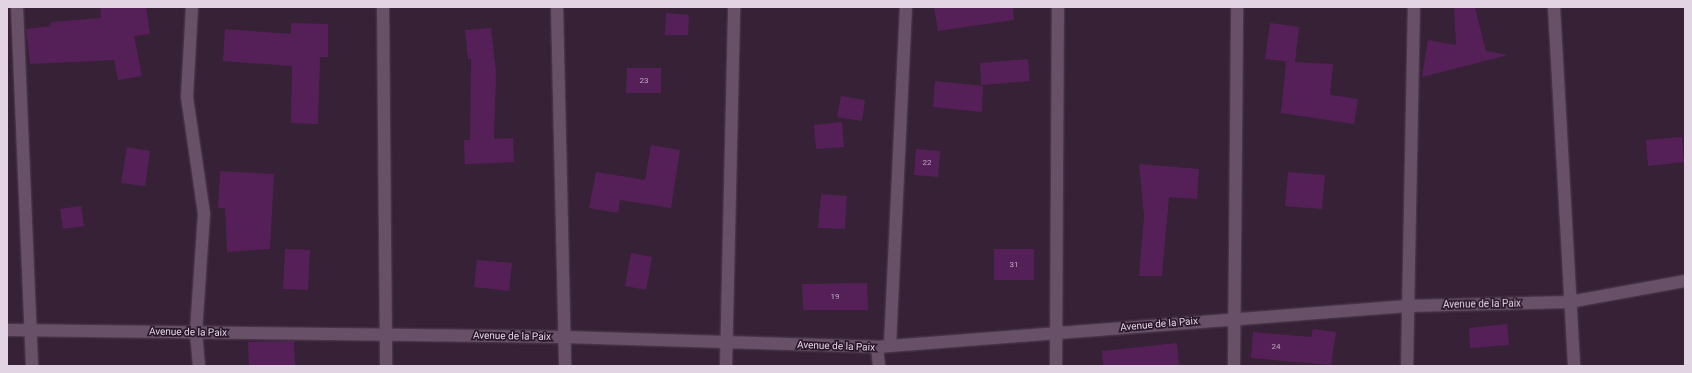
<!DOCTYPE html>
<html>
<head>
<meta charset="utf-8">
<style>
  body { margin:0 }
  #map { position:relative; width:1692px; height:373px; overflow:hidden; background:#362136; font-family:Roboto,sans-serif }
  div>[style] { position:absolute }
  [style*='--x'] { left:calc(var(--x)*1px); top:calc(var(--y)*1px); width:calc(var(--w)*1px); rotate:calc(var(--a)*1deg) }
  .building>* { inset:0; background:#552058 }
  .roads { filter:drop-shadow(0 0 1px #503f51) drop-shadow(0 0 1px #503f51) }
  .minor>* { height:12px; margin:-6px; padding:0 6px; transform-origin:6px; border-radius:6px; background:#675068 }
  span { translate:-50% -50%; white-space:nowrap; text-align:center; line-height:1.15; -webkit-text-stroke:3.5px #2b182c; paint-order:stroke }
  .number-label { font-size:8px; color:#bfa7c0 }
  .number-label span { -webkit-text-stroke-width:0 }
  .street-label { font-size:10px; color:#e2d4e2 }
  .frame { position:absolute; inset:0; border:8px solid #e2d4e2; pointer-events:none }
</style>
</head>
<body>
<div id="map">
  <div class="building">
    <div style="clip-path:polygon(100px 7px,146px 7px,150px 34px,134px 36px,142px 76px,118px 80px,114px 60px,30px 64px,26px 29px,51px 26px,51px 22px,101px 18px)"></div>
    <div style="clip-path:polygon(934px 7px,1013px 7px,1014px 20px,938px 31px)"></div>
    <div style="clip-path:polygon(1454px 7px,1475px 8px,1486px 51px,1508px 55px,1422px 77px,1428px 40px,1456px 45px)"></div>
    <div style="clip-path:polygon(666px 13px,689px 15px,688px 35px,665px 35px)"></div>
    <div style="clip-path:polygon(291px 23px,328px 24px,328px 57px,320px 57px,318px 124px,291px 123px,292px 66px,223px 61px,225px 29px,291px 34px)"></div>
    <div style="clip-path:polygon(1270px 23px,1299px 27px,1295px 62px,1333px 64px,1330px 95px,1358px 99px,1354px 124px,1281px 113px,1286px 61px,1290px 62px,1265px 59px)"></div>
    <div style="clip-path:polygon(491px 28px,496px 72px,494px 139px,513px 138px,514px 162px,465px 164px,464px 140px,470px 140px,471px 59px,468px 59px,465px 30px)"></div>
    <div style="clip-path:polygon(1028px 59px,1030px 81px,981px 85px,980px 63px)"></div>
    <div style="clip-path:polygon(627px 68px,661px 68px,661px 93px,626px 93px)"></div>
    <div style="clip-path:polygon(935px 81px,983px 86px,982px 112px,933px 107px)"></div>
    <div style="clip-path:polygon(841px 96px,865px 100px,862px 121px,837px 117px)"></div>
    <div style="clip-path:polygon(842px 122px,844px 147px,816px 149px,814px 125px)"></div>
    <div style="clip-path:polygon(1682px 137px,1684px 162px,1648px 166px,1646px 140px)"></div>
    <div style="clip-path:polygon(651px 145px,680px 150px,671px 208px,620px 200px,618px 213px,589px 208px,596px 172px,645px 180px)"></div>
    <div style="clip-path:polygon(127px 147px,150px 151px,145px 186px,121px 183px)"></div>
    <div style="clip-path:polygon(916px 149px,940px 151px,938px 177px,914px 175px)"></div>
    <div style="clip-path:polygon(1139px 164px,1199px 169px,1197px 199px,1169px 197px,1162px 276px,1139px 276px,1144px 217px)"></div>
    <div style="clip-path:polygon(220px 171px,274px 174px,270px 249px,227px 252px,225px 208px,218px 208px)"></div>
    <div style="clip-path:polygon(1288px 172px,1325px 175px,1322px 209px,1285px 206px)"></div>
    <div style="clip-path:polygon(821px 194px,847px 196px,845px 229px,818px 228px)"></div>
    <div style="clip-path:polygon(81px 206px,84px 226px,63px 229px,60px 209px)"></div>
    <div style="clip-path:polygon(285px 249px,310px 250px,308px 290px,283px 289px)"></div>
    <div style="clip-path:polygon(994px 249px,1034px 249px,1034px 280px,994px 280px)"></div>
    <div style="clip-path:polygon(631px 253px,652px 257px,646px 290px,625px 286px)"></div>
    <div style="clip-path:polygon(477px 260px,512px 263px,509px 291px,474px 287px)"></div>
    <div style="clip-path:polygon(867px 283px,868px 310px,803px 310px,802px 284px)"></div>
    <div style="clip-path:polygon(1507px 324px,1509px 345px,1470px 348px,1469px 328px)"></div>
    <div style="clip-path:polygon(1313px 329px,1336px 332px,1331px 365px,1251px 358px,1253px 332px,1311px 337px)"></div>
    <div style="clip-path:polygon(294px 341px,295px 365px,249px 366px,248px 342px)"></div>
    <div style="clip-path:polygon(1177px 343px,1179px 366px,1103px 366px,1102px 351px)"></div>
  </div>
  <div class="roads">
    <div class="minor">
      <div style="--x:17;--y:7;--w:359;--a:87.6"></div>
      <div style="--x:192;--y:7;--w:90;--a:93.2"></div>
      <div style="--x:187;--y:97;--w:118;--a:81.7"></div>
      <div style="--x:204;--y:214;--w:118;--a:93.9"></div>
      <div style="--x:196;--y:332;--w:34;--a:85"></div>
      <div style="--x:383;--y:7;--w:359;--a:89.5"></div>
      <div style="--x:557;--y:7;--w:359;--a:88.7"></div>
      <div style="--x:1554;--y:7;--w:360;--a:86.8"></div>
      <div style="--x:7;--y:330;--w:558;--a:0.72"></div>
      <div style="--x:565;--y:337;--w:312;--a:1.8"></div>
      <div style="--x:877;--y:347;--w:533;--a:-4.42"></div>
      <div style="--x:1408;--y:306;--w:161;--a:-1.4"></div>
      <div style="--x:1569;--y:302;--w:118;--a:-10.3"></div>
      <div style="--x:890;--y:345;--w:338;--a:-87.3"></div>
      <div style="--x:877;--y:347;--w:19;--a:84"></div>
      <div style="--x:726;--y:366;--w:359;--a:-88.7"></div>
      <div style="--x:1056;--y:366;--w:359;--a:-89.7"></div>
      <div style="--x:1234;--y:366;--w:359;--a:-89.5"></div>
      <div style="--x:1407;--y:366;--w:359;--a:-88.9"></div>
    </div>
  </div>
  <div class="number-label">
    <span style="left:644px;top:81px">23</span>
    <span style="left:927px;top:163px">22</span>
    <span style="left:1014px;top:265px">31</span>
    <span style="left:835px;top:297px">19</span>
    <span style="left:1276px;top:347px">24</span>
  </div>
  <div class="street-label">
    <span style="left:1482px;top:304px;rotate:-1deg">Avenue de la Paix</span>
    <span style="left:1159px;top:324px;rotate:-5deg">Avenue de la Paix</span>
    <span style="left:188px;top:332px;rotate:1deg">Avenue de la Paix</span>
    <span style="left:512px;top:336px;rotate:1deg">Avenue de la Paix</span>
    <span style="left:836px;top:346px;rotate:2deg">Avenue de la Paix</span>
  </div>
  <div class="frame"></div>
</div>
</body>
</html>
